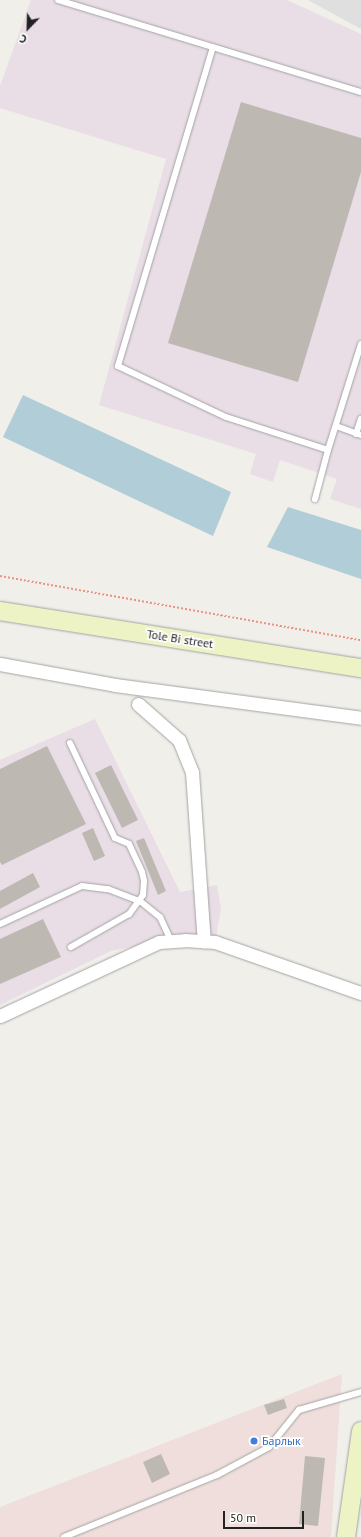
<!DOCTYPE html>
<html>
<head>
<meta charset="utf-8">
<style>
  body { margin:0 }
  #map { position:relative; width:361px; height:1537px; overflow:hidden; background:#f1efea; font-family:"PT Sans",sans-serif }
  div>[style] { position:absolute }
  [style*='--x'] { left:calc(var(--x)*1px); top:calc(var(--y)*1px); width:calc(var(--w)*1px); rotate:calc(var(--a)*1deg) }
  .residential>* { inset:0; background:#e0dfdf }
  .commercial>* { inset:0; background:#efdedc }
  .industrial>* { inset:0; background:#e9dde6 }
  .water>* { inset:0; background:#b0cdd8 }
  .building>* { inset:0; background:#beb8b3 }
  .path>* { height:2px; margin-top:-1px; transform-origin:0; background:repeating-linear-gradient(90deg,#e99382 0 2px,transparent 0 4px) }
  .roads { filter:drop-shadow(0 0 1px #a3a3a3) drop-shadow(0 0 1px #a3a3a3) }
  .service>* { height:6px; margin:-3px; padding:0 3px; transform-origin:3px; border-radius:3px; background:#fff }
  .minor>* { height:13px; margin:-6.5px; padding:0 6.5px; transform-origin:6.5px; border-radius:6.5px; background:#fff }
  .secondary>* { height:18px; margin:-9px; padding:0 9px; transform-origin:9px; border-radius:9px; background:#eef3c6 }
  .dots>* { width:11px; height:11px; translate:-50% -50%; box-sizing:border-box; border:2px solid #fff; border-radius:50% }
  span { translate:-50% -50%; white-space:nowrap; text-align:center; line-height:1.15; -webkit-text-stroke:3.5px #fff; paint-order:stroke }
  .street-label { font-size:12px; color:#222 }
  .shop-label { font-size:12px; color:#366cbe }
  .left { translate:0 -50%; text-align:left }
  .north { position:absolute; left:8px; top:8px; width:40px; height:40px; -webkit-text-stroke:3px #fff; paint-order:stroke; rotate:203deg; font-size:11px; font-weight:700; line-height:16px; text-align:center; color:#222 }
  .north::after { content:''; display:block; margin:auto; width:14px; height:18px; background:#222; clip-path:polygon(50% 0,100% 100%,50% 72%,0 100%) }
  .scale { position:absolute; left:223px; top:1511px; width:81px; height:18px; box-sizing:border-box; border:2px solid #222; border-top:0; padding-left:5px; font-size:12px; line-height:14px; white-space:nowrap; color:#222; -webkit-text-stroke:3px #fff; paint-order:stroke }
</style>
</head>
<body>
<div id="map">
  <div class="residential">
    <div style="clip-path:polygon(308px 0,361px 0,361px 29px)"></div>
  </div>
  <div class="commercial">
    <div style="clip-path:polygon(342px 1374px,331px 1537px,0 1537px,0 1507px)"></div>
  </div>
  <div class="industrial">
    <div style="clip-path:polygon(31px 0,287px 0,361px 34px,361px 509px,330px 499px,337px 479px,280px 460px,273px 482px,250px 474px,256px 454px,99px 405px,166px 159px,0 108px,0 86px)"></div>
    <div style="clip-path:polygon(95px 719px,180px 892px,217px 885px,221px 909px,215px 942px,159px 942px,111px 951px,0 1005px,0 760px)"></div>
  </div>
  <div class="water">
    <div style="clip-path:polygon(23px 395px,231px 492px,213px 536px,3px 437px)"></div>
    <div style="clip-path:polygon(288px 507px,361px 530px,361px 579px,267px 547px)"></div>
  </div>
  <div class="building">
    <div style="clip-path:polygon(241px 102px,361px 138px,361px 172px,298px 382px,168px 343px)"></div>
    <div style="clip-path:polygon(47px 746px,86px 824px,2px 865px,0 862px,0 769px)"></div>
    <div style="clip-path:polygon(111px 765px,138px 820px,122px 828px,95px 773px)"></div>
    <div style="clip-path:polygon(93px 828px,105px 856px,94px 861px,82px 833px)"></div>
    <div style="clip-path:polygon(144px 838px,166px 891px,158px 895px,136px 841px)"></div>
    <div style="clip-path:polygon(33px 873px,40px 887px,0 909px,0 891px)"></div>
    <div style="clip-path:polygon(43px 919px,61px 957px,0 984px,0 939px)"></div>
    <div style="clip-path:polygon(284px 1399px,287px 1408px,268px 1415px,264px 1405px)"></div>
    <div style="clip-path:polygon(161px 1454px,170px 1474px,152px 1483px,143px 1462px)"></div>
    <div style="clip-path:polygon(305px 1456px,325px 1458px,318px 1526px,299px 1524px)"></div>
  </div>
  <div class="path">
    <div style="--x:0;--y:576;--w:367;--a:10.1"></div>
  </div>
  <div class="roads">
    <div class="service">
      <div style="--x:58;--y:0;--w:317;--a:16.9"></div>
      <div style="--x:213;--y:47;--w:333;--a:106.6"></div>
      <div style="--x:118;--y:366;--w:119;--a:25.3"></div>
      <div style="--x:226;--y:417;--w:107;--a:17.9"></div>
      <div style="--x:328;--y:450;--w:51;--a:104.9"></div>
      <div style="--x:336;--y:426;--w:27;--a:20"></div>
      <div style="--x:356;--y:434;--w:16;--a:-72"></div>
      <div style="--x:328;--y:450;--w:111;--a:-72.7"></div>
      <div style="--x:70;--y:743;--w:105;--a:64.7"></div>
      <div style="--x:115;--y:838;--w:15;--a:23"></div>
      <div style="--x:129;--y:844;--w:31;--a:65"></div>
      <div style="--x:142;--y:872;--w:9;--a:77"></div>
      <div style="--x:144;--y:881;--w:14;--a:94"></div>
      <div style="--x:143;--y:895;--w:24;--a:126"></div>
      <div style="--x:129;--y:914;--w:67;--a:150.4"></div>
      <div style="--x:0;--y:924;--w:90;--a:-24.9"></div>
      <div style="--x:82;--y:886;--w:26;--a:7"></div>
      <div style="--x:108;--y:889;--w:34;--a:21"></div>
      <div style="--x:140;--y:901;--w:26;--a:39"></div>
      <div style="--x:160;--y:917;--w:26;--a:65"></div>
      <div style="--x:64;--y:1537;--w:165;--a:-22.1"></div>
      <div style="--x:217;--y:1475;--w:59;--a:-28.3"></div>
      <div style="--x:269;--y:1447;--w:48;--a:-51"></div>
      <div style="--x:299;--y:1410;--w:65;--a:-16.2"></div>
    </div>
    <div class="minor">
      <div style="--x:0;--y:664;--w:117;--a:10.3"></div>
      <div style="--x:115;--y:685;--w:248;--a:7.6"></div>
      <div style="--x:138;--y:704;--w:55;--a:41.3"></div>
      <div style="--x:179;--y:740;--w:35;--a:68"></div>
      <div style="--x:192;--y:772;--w:170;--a:86"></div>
      <div style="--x:0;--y:1016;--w:175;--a:-25"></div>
      <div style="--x:159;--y:942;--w:26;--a:-4"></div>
      <div style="--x:185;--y:940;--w:30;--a:4"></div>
      <div style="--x:215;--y:942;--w:155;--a:19.3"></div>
    </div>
    <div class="secondary">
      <div style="--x:0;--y:611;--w:365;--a:9"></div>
      <div style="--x:346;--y:1537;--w:107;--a:-81.9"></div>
    </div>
  </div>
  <div class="dots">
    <div style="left:254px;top:1441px;background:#3f7fe0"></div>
  </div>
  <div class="street-label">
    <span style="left:180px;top:639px;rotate:9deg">Tole Bi street</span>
  </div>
  <div class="shop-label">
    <span class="left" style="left:262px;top:1441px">Барлык</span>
  </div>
  <div class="north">С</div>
  <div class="scale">50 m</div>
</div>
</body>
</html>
